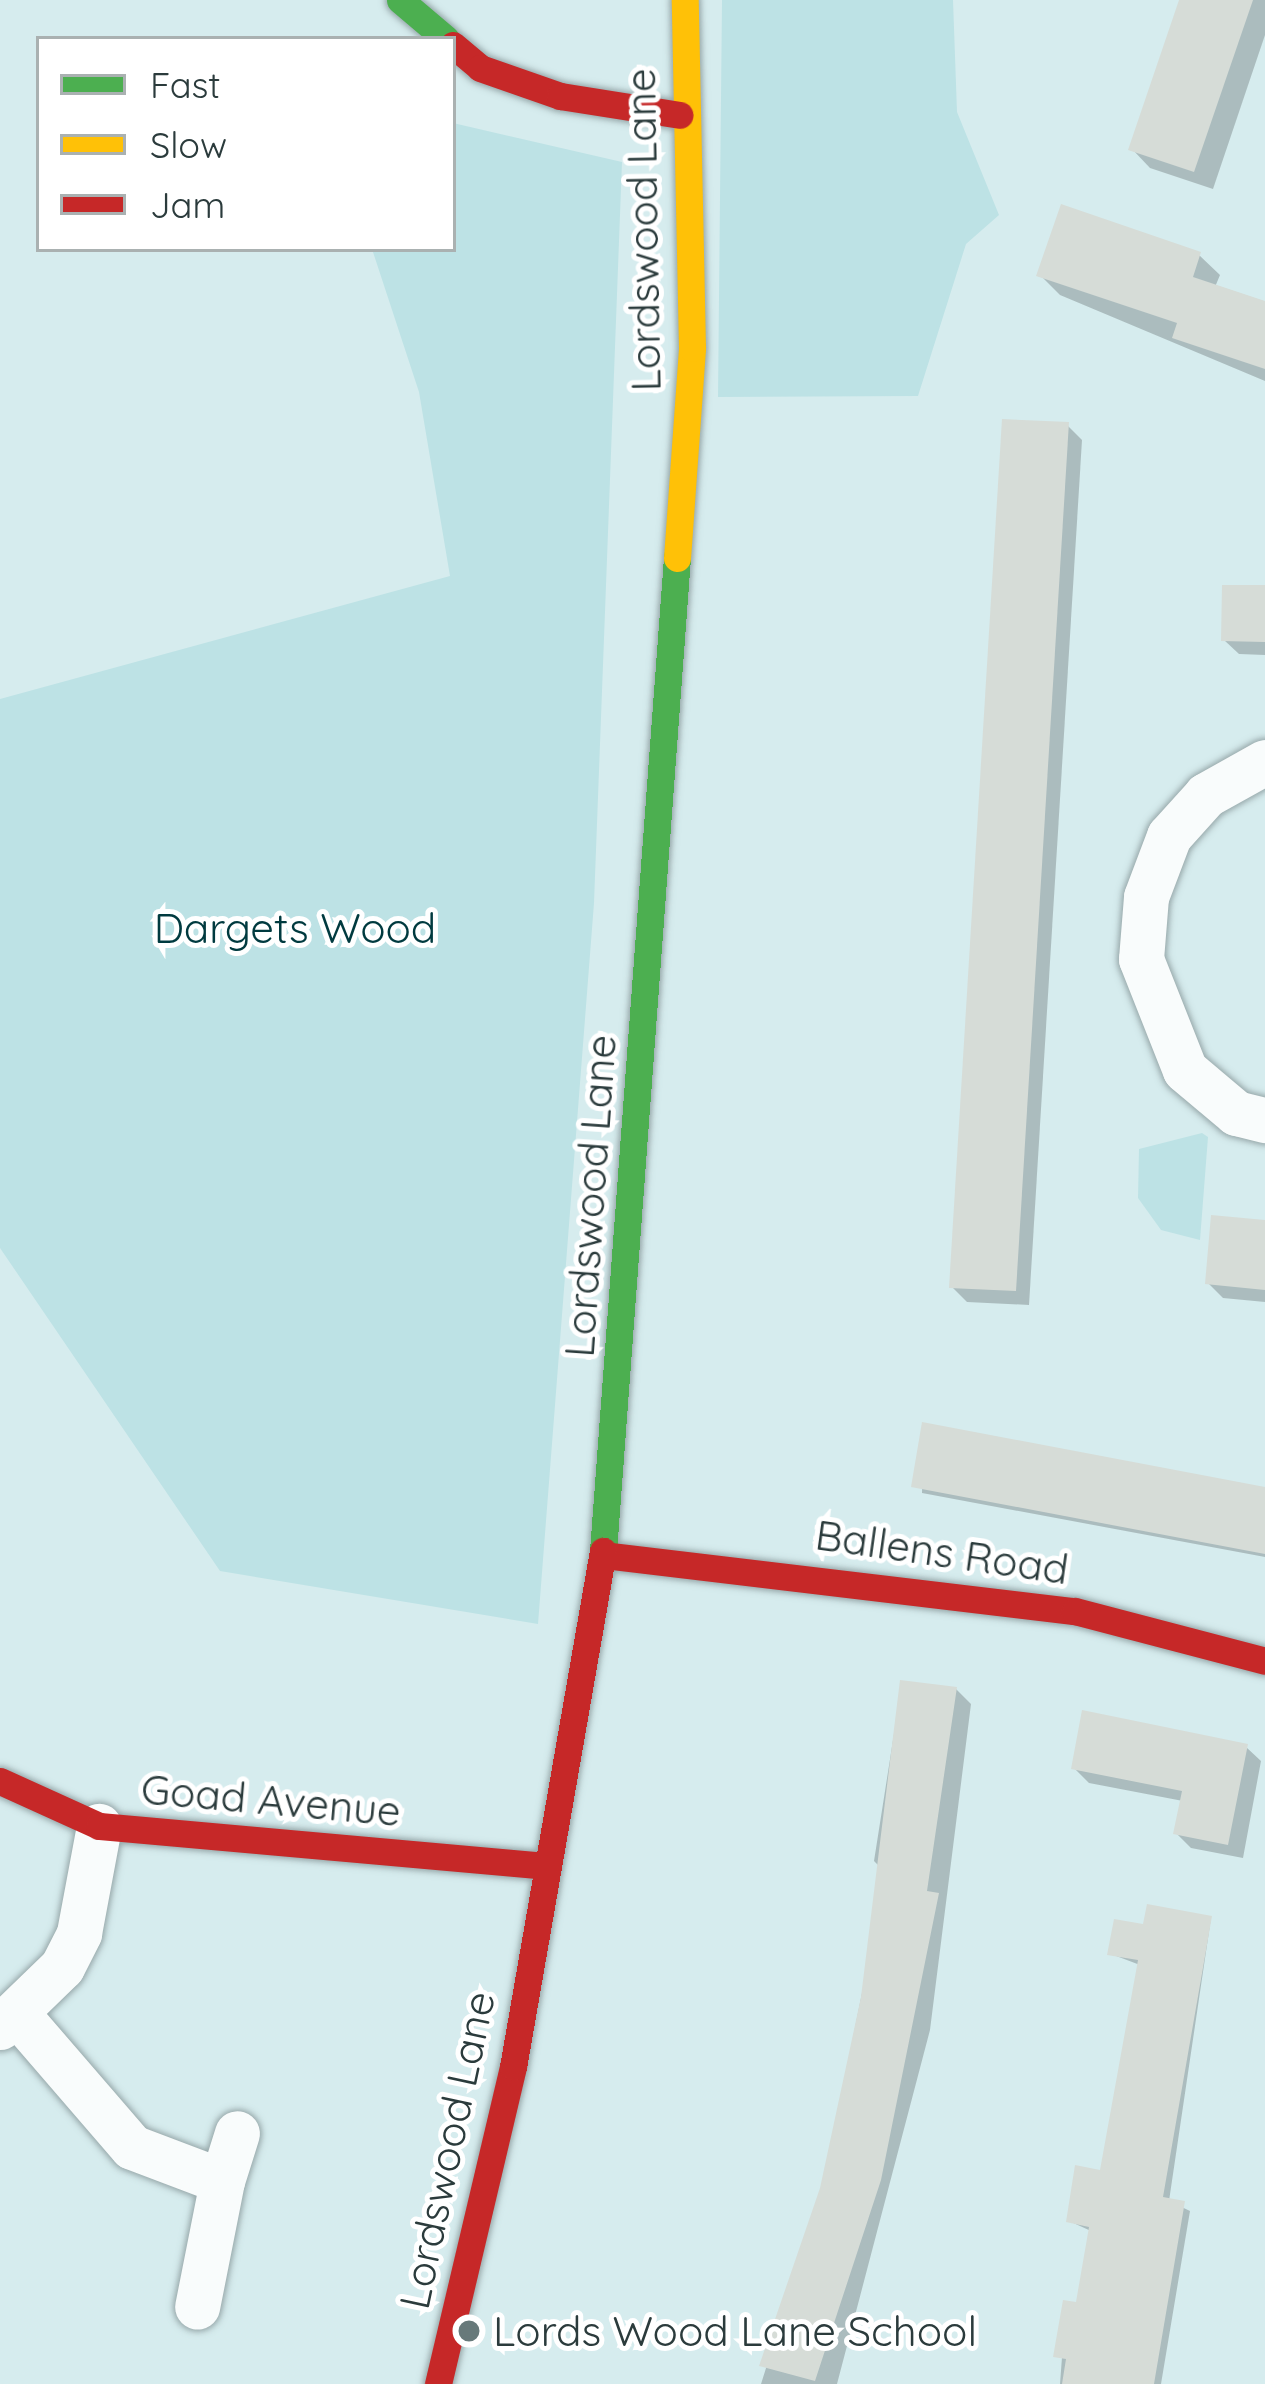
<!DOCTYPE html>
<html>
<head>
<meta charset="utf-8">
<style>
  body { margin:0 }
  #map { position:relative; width:1265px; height:2384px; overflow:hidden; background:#d6ecee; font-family:Quicksand,sans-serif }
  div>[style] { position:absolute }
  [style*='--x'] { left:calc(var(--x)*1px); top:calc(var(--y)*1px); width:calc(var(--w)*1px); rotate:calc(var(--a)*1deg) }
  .green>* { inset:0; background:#bde2e5 }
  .shadow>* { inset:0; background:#0003 }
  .building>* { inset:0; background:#d6dcd7 }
  .roads { filter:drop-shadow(0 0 3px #97a8aa) drop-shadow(0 0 3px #97a8aa) }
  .street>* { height:45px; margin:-22.5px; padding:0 22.5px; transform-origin:22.5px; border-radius:22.5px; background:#f9fcfc }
  .fast>* { height:27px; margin:-13.5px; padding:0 13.5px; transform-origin:13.5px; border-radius:13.5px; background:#4caf50 }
  .slow>* { height:27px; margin:-13.5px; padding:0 13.5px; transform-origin:13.5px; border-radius:13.5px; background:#ffc107 }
  .jam>* { height:27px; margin:-13.5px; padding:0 13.5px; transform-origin:13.5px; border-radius:13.5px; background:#c62828 }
  .dots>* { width:33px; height:33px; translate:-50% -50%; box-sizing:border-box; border:6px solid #fff; border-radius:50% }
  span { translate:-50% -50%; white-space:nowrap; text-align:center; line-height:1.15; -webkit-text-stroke:10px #fff; paint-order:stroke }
  .street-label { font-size:42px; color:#2b3b3c }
  .park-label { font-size:42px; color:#003a3f }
  .poi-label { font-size:42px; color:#2b3b3c }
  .left { translate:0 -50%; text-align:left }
  .legend { position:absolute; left:36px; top:36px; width:420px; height:216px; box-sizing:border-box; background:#fff; border:3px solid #aab1b1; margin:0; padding:15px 21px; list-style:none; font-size:36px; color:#2b3b3c }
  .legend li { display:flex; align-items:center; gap:24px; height:60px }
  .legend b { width:60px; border:3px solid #aab1b1 }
</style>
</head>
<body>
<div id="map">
  <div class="green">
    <div style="clip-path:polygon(722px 0,953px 0,957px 112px,999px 215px,966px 244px,918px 396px,718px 397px)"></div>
    <div style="clip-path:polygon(453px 123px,622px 162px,594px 903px,538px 1624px,220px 1571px,0 1248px,0 699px,450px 576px,419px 392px,372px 249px,453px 249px)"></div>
    <div style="clip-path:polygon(1202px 1133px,1208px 1137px,1200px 1240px,1161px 1230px,1138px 1198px,1139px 1149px)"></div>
  </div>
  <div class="shadow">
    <div style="clip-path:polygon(1182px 0,1265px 0,1265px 35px,1213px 189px,1150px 168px,1132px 149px)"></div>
    <div style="clip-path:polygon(1199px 255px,1220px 275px,1215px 287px,1265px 304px,1265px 381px,1060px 295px,1040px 275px)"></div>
    <div style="clip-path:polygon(1067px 425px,1082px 440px,1029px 1305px,967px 1302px,952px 1287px)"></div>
    <div style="clip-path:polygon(1265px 589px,1265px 655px,1239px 654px,1224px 640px)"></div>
    <div style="clip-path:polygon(1265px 1224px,1265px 1302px,1223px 1298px,1208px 1283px)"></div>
    <div style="clip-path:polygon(924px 1426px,1265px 1492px,1265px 1557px,922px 1493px)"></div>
    <div style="clip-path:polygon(902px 1683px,956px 1689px,971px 1704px,930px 2030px,837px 2384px,761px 2384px,823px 2188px,886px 1873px,874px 1861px)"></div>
    <div style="clip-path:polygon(1246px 1747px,1261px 1761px,1243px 1858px,1191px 1848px,1176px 1833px,1183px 1801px,1089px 1783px,1074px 1768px)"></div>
    <div style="clip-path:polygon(1211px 1918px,1169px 2201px,1190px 2211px,1161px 2384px,1060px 2384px,1066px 2303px,1078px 2305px,1091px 2231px,1069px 2221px,1102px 2173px,1140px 1965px,1111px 1954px,1146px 1928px)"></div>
  </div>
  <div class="building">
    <div style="clip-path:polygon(1179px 0,1253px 0,1194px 172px,1128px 150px)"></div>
    <div style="clip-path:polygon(1061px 204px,1201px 252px,1193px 277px,1265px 301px,1265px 369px,1172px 338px,1177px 323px,1036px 276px)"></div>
    <div style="clip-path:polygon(1002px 419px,1069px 422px,1016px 1291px,949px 1288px)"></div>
    <div style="clip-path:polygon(1222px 585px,1265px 585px,1265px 642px,1221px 641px)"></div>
    <div style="clip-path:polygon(1211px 1215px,1265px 1220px,1265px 1290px,1205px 1284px)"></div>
    <div style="clip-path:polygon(922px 1422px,1265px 1487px,1265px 1554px,911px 1487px)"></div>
    <div style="clip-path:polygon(900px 1680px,957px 1687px,927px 1891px,939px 1893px,881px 2180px,815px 2381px,759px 2366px,820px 2188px,861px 1997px)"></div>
    <div style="clip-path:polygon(1082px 1710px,1248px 1744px,1228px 1845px,1173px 1834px,1182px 1791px,1071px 1769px)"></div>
    <div style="clip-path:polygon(1147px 1904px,1212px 1916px,1163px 2197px,1185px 2201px,1154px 2384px,1062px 2384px,1066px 2359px,1053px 2357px,1063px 2300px,1076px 2302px,1089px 2227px,1066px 2222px,1075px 2165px,1100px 2170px,1138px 1960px,1107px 1955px,1114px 1919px,1143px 1924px)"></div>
  </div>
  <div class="roads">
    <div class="street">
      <div style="--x:1265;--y:762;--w:68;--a:150.8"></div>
      <div style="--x:1206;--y:795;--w:55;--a:132.1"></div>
      <div style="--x:1169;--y:836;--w:65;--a:110.7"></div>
      <div style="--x:1146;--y:897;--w:62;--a:94.6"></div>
      <div style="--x:1141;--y:959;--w:119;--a:68.4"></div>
      <div style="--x:1185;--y:1070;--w:67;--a:40.1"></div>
      <div style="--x:1236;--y:1113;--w:30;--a:14"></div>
      <div style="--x:18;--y:2015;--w:174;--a:49.2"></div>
      <div style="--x:132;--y:2147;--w:96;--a:20.7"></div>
      <div style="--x:222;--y:2181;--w:128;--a:101.2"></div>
      <div style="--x:0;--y:2027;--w:86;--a:-44.1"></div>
      <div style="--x:62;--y:1967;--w:38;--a:-63"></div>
      <div style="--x:79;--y:1933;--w:109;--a:-79.4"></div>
      <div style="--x:222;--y:2181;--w:50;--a:-72.6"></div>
    </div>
    <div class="fast">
      <div style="--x:400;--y:0;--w:60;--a:40.3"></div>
      <div style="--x:603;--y:1551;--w:996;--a:-85.74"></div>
    </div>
    <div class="slow">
      <div style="--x:677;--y:558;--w:211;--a:-85.9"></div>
      <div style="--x:692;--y:348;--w:348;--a:-91.2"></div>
    </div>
    <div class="jam">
      <div style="--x:453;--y:45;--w:35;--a:40"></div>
      <div style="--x:480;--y:68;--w:85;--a:19.3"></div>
      <div style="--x:560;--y:96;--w:121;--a:9"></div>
      <div style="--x:603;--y:1555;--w:475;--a:6.8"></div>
      <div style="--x:1075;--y:1611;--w:196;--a:14.7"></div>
      <div style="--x:0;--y:1781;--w:109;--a:24.4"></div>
      <div style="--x:99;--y:1826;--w:449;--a:5.1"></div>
      <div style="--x:438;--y:2384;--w:326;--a:-76.7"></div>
      <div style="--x:513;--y:2067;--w:524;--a:-80.11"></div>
    </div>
  </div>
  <div class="dots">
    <div style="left:469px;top:2331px;background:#67797a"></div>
  </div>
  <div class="street-label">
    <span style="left:643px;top:230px;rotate:-91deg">Lordswood Lane</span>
    <span style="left:590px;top:1196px;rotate:-86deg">Lordswood Lane</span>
    <span style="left:942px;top:1552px;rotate:8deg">Ballens Road</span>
    <span style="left:271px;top:1800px;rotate:5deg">Goad Avenue</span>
    <span style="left:447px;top:2150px;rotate:-78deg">Lordswood Lane</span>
  </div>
  <div class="park-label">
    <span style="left:295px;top:928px">Dargets Wood</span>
  </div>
  <div class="poi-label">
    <span class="left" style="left:493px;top:2331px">Lords Wood Lane School</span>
  </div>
  <ul class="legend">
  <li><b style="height:15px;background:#4caf50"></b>Fast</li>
  <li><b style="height:15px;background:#ffc107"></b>Slow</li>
  <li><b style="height:15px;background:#c62828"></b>Jam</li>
  </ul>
</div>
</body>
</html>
